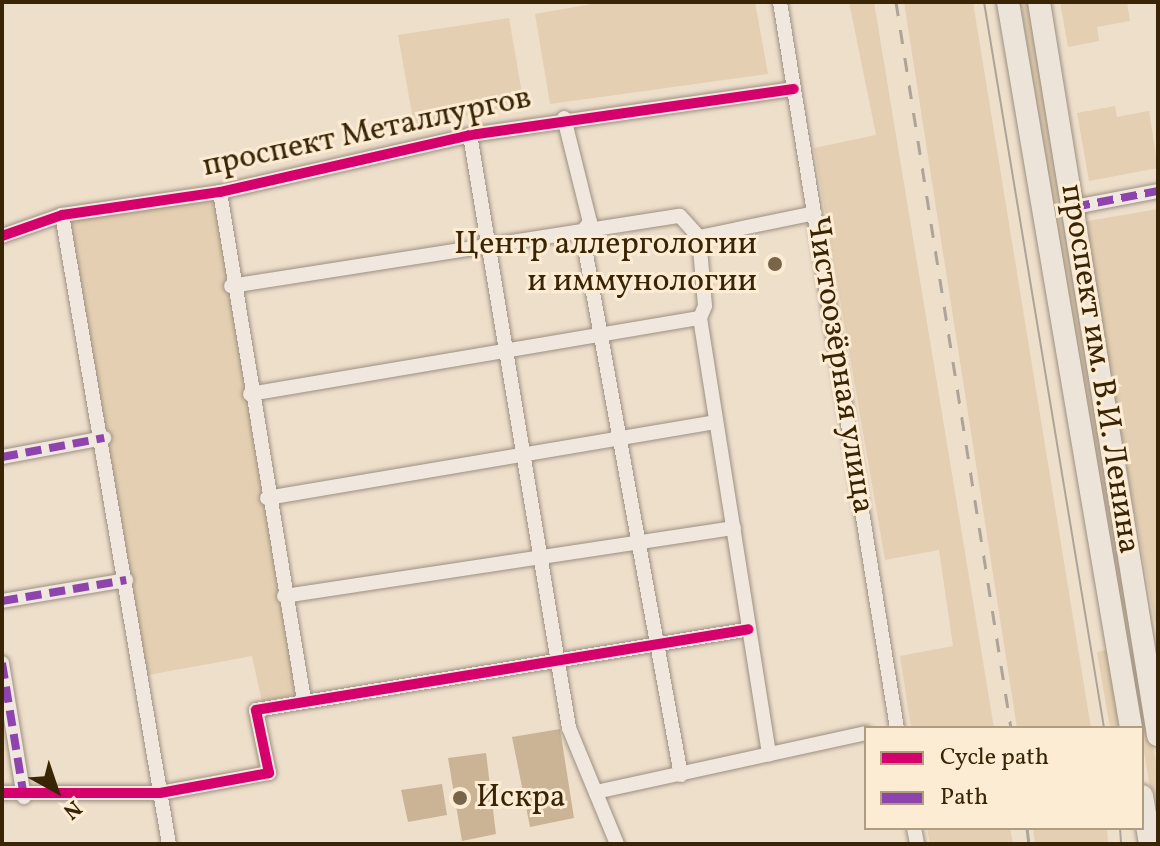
<!DOCTYPE html>
<html>
<head>
<meta charset="utf-8">
<style>
  body { margin:0 }
  #map { position:relative; width:1160px; height:846px; overflow:hidden; background:#eedfcb; font-family:Vollkorn,serif }
  div>[style] { position:absolute }
  [style*='--x'] { left:calc(var(--x)*1px); top:calc(var(--y)*1px); width:calc(var(--w)*1px); rotate:calc(var(--a)*1deg) }
  .green>* { inset:0; background:#e4cfb2 }
  .water>* { inset:0; background:#cab495 }
  .roads { filter:drop-shadow(0 0 2px #9c9081) drop-shadow(0 0 2px #9c9081) }
  .street>* { height:14px; margin:-7px; padding:0 7px; transform-origin:7px; border-radius:7px; background:#f0e8de }
  .primary>* { height:22px; margin:-11px; padding:0 11px; transform-origin:11px; border-radius:11px; background:#ede4d9 }
  .tram>* { height:2px; margin:-1px; padding:0 1px; transform-origin:1px; border-radius:1px; background:#aca499 }
  .rail>* { height:3px; margin-top:-1.5px; transform-origin:0; background:repeating-linear-gradient(90deg,#aca499 0 14px,transparent 0 28px) }
  .quiet>* { height:8px; margin-top:-4px; transform-origin:0; background:repeating-linear-gradient(90deg,#8e44ad 0 16px,transparent 0 24px) }
  .cycleway>* { height:10px; margin:-5px; padding:0 5px; transform-origin:5px; border-radius:5px; background:#d6006c }
  .dots>* { width:22px; height:22px; translate:-50% -50%; box-sizing:border-box; border:4px solid #fdecd4; border-radius:50% }
  span { translate:-50% -50%; white-space:nowrap; text-align:center; line-height:1.15; -webkit-text-stroke:6px #fdecd4; paint-order:stroke }
  .street-label { font-size:32px; color:#392405 }
  .poi-label { font-size:32px; color:#392405 }
  .right { translate:-100% -50%; text-align:right }
  .left { translate:0 -50%; text-align:left }
  .frame { position:absolute; inset:0; border:4px solid #392405; pointer-events:none }
  .legend { position:absolute; left:864px; top:726px; width:280px; height:104px; box-sizing:border-box; background:#fdecd4; border:2px solid #af9c81; margin:0; padding:10px 14px; list-style:none; font-size:24px; color:#392405 }
  .legend li { display:flex; align-items:center; gap:16px; height:40px }
  .legend b { width:40px; border:2px solid #af9c81 }
  .north { position:absolute; left:16px; top:750px; width:80px; height:80px; -webkit-text-stroke:6px #fdecd4; paint-order:stroke; rotate:140deg; font-size:22px; font-weight:700; line-height:32px; text-align:center; color:#392405 }
  .north::after { content:''; display:block; margin:auto; width:28px; height:36px; background:#392405; clip-path:polygon(50% 0,100% 100%,50% 72%,0 100%) }
</style>
</head>
<body>
<div id="map">
  <div class="green">
    <div style="clip-path:polygon(603px 2px,755px 2px,768px 74px,550px 104px,535px 14px)"></div>
    <div style="clip-path:polygon(849px 2px,874px 2px,994px 728px,911px 728px,900px 656px,953px 646px,939px 550px,885px 560px,814px 148px,876px 135px)"></div>
    <div style="clip-path:polygon(904px 2px,973px 2px,1091px 728px,1017px 728px)"></div>
    <div style="clip-path:polygon(1020px 2px,1031px 2px,1131px 634px,1116px 583px)"></div>
    <div style="clip-path:polygon(1060px 2px,1127px 2px,1130px 21px,1097px 27px,1099px 41px,1068px 47px)"></div>
    <div style="clip-path:polygon(509px 18px,524px 105px,414px 125px,398px 35px)"></div>
    <div style="clip-path:polygon(1115px 106px,1117px 117px,1149px 111px,1158px 168px,1089px 181px,1077px 113px)"></div>
    <div style="clip-path:polygon(214px 193px,297px 694px,262px 702px,252px 656px,143px 676px,62px 218px)"></div>
    <div style="clip-path:polygon(1158px 209px,1158px 622px,1155px 623px,1082px 222px)"></div>
    <div style="clip-path:polygon(1107px 650px,1119px 728px,1110px 728px,1097px 652px)"></div>
    <div style="clip-path:polygon(1134px 650px,1158px 772px,1158px 835px,1128px 656px)"></div>
    <div style="clip-path:polygon(927px 828px,1010px 828px,1013px 844px,930px 844px)"></div>
    <div style="clip-path:polygon(1033px 828px,1107px 828px,1108px 844px,1035px 844px)"></div>
  </div>
  <div class="water">
    <div style="clip-path:polygon(560px 729px,574px 818px,530px 827px,512px 737px)"></div>
    <div style="clip-path:polygon(486px 753px,496px 834px,462px 841px,448px 758px)"></div>
    <div style="clip-path:polygon(442px 784px,447px 815px,408px 822px,401px 790px)"></div>
  </div>
  <div class="roads">
    <div class="street">
      <div style="--x:780;--y:2;--w:735;--a:80.85"></div>
      <div style="--x:564;--y:118;--w:107;--a:76"></div>
      <div style="--x:590;--y:222;--w:13;--a:129"></div>
      <div style="--x:582;--y:232;--w:552;--a:79.67"></div>
      <div style="--x:470;--y:135;--w:601;--a:80.52"></div>
      <div style="--x:569;--y:728;--w:126;--a:67.5"></div>
      <div style="--x:220;--y:192;--w:515;--a:80.61"></div>
      <div style="--x:1074;--y:207;--w:86;--a:-10.8"></div>
      <div style="--x:62;--y:215;--w:638;--a:80.35"></div>
      <div style="--x:2;--y:236;--w:64;--a:-19.3"></div>
      <div style="--x:62;--y:215;--w:160;--a:-8.3"></div>
      <div style="--x:220;--y:192;--w:256;--a:-12.8"></div>
      <div style="--x:470;--y:135;--w:327;--a:-8.1"></div>
      <div style="--x:699;--y:237;--w:69;--a:85"></div>
      <div style="--x:705;--y:306;--w:13;--a:113"></div>
      <div style="--x:700;--y:318;--w:442;--a:81"></div>
      <div style="--x:231;--y:286;--w:454;--a:-8.9"></div>
      <div style="--x:680;--y:216;--w:28;--a:48"></div>
      <div style="--x:699;--y:237;--w:118;--a:-11.7"></div>
      <div style="--x:250;--y:394;--w:456;--a:-9.6"></div>
      <div style="--x:2;--y:457;--w:104;--a:-10.6"></div>
      <div style="--x:267;--y:498;--w:453;--a:-9.6"></div>
      <div style="--x:284;--y:596;--w:455;--a:-8.6"></div>
      <div style="--x:2;--y:601;--w:126;--a:-9.6"></div>
      <div style="--x:2;--y:663;--w:136;--a:80.7"></div>
      <div style="--x:596;--y:792;--w:276;--a:-12.3"></div>
      <div style="--x:2;--y:793;--w:158;--a:0"></div>
      <div style="--x:160;--y:793;--w:111;--a:-10.4"></div>
      <div style="--x:269;--y:773;--w:64;--a:-101.7"></div>
      <div style="--x:256;--y:710;--w:499;--a:-9.3"></div>
      <div style="--x:914;--y:828;--w:16;--a:79"></div>
    </div>
    <div class="primary">
      <div style="--x:1008;--y:2;--w:736;--a:80.38"></div>
      <div style="--x:1039;--y:2;--w:743;--a:80.78"></div>
      <div style="--x:1142;--y:796;--w:49;--a:80.5"></div>
    </div>
  </div>
  <div class="tram">
    <div style="--x:984;--y:2;--w:736;--a:80.61"></div>
    <div style="--x:1120;--y:828;--w:16;--a:86"></div>
  </div>
  <div class="rail">
    <div style="--x:896;--y:2;--w:735;--a:81"></div>
    <div style="--x:1027;--y:828;--w:16;--a:83"></div>
  </div>
  <div class="quiet">
    <div style="--x:1074;--y:207;--w:86;--a:-10.8"></div>
    <div style="--x:2;--y:457;--w:104;--a:-10.6"></div>
    <div style="--x:2;--y:601;--w:126;--a:-9.6"></div>
    <div style="--x:2;--y:663;--w:136;--a:80.7"></div>
  </div>
  <div class="cycleway">
    <div style="--x:2;--y:236;--w:64;--a:-19.3"></div>
    <div style="--x:62;--y:215;--w:160;--a:-8.3"></div>
    <div style="--x:220;--y:192;--w:256;--a:-12.8"></div>
    <div style="--x:470;--y:135;--w:327;--a:-8.1"></div>
    <div style="--x:2;--y:793;--w:158;--a:0"></div>
    <div style="--x:160;--y:793;--w:111;--a:-10.4"></div>
    <div style="--x:269;--y:773;--w:64;--a:-101.7"></div>
    <div style="--x:256;--y:710;--w:499;--a:-9.3"></div>
  </div>
  <div class="dots">
    <div style="left:775px;top:264px;background:#78654a"></div>
    <div style="left:460px;top:798px;background:#78654a"></div>
  </div>
  <div class="street-label">
    <span style="left:367px;top:133px;rotate:-12deg">проспект Металлургов</span>
    <span style="left:839px;top:365px;rotate:81deg">Чистоозёрная улица</span>
    <span style="left:1099px;top:369px;rotate:81deg">проспект им. В.И. Ленина</span>
  </div>
  <div class="poi-label">
    <span class="right" style="left:757px;top:264px">Центр аллергологии<br>и иммунологии</span>
    <span class="left" style="left:476px;top:798px">Искра</span>
  </div>
  <div class="frame"></div>
  <ul class="legend">
  <li><b style="height:10px;background:#d6006c"></b>Cycle path</li>
  <li><b style="height:10px;background:#8e44ad"></b>Path</li>
  </ul>
  <div class="north">N</div>
</div>
</body>
</html>
